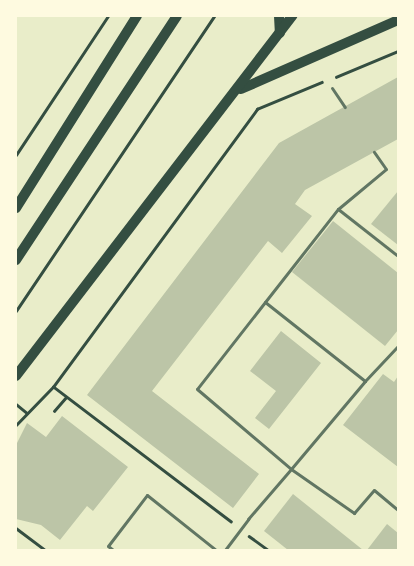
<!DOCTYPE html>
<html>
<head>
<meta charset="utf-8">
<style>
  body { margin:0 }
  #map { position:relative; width:414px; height:566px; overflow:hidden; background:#e9edc9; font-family:"PT Sans",sans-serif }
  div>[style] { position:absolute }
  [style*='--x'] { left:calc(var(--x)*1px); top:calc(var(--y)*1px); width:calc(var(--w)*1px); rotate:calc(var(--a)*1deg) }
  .building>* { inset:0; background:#bcc5a7 }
  .path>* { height:2.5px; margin:-1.25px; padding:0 1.25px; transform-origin:1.25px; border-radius:1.25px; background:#344e41 }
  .service>* { height:3px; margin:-1.5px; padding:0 1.5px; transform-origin:1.5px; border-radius:1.5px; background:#617663 }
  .primary>* { height:10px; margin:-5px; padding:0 5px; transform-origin:5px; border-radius:5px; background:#344e41 }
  span { translate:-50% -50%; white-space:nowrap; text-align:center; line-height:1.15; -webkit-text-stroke:3px #fefae0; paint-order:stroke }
  .frame { position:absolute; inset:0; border:17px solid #fefae0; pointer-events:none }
</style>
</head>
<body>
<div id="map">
  <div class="building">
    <div style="clip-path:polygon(398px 77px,398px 139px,305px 190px,295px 204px,312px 216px,282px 253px,268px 241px,152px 391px,259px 474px,233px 508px,87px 395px,279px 143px)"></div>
    <div style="clip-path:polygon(398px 191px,398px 245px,371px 224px)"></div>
    <div style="clip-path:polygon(333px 221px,398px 273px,398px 330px,385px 346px,292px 272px)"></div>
    <div style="clip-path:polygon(281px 331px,321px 363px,269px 429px,255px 418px,276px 391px,250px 371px)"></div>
    <div style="clip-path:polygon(383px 374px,394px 382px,398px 376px,398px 467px,343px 425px)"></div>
    <div style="clip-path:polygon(62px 416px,128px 467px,93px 511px,87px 506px,60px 540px,41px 525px,16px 519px,16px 445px,27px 423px,46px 437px)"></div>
    <div style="clip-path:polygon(293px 494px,363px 550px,288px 550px,264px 531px)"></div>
    <div style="clip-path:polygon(387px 524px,398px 533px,398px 550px,367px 550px)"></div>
  </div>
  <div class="path">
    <div style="--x:336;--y:77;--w:67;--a:-22.8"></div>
    <div style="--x:16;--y:155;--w:167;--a:-56.5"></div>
    <div style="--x:16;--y:311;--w:355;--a:-56.1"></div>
    <div style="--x:16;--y:404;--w:14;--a:39"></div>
    <div style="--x:54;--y:411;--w:18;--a:-49"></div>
    <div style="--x:16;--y:425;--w:53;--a:-45.8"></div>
    <div style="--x:231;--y:522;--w:223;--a:-142.8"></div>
    <div style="--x:53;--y:387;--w:345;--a:-53.7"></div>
    <div style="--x:257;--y:109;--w:70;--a:-22.6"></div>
    <div style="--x:16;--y:528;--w:36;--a:37"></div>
    <div style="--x:249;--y:536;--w:24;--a:36"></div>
  </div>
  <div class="service">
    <div style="--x:332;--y:88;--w:23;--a:56"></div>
    <div style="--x:338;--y:209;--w:62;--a:-39.8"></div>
    <div style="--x:386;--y:169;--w:21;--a:-125"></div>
    <div style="--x:265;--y:302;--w:118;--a:-51.9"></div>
    <div style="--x:338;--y:209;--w:76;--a:38.1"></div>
    <div style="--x:365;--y:381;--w:48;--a:-46.7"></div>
    <div style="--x:113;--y:550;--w:6;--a:-141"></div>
    <div style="--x:108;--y:546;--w:64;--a:-52.6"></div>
    <div style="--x:147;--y:495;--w:88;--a:38.6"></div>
    <div style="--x:225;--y:550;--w:39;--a:-53"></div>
    <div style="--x:248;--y:519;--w:66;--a:-49.3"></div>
    <div style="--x:291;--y:469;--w:115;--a:-49.9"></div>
    <div style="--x:365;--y:381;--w:127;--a:-141.7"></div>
    <div style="--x:265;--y:302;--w:110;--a:128"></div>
    <div style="--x:197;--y:389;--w:123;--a:40.4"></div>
    <div style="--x:291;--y:469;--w:77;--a:34.9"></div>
    <div style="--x:354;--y:513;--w:30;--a:-49"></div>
    <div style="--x:374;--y:490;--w:31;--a:40"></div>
  </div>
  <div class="primary">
    <div style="--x:279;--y:16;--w:17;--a:87"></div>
    <div style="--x:241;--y:89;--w:171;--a:-23.7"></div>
    <div style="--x:16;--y:208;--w:227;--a:-57.8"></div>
    <div style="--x:16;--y:260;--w:292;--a:-56.6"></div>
    <div style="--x:16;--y:376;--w:454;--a:-52.5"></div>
  </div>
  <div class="frame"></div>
</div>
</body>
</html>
